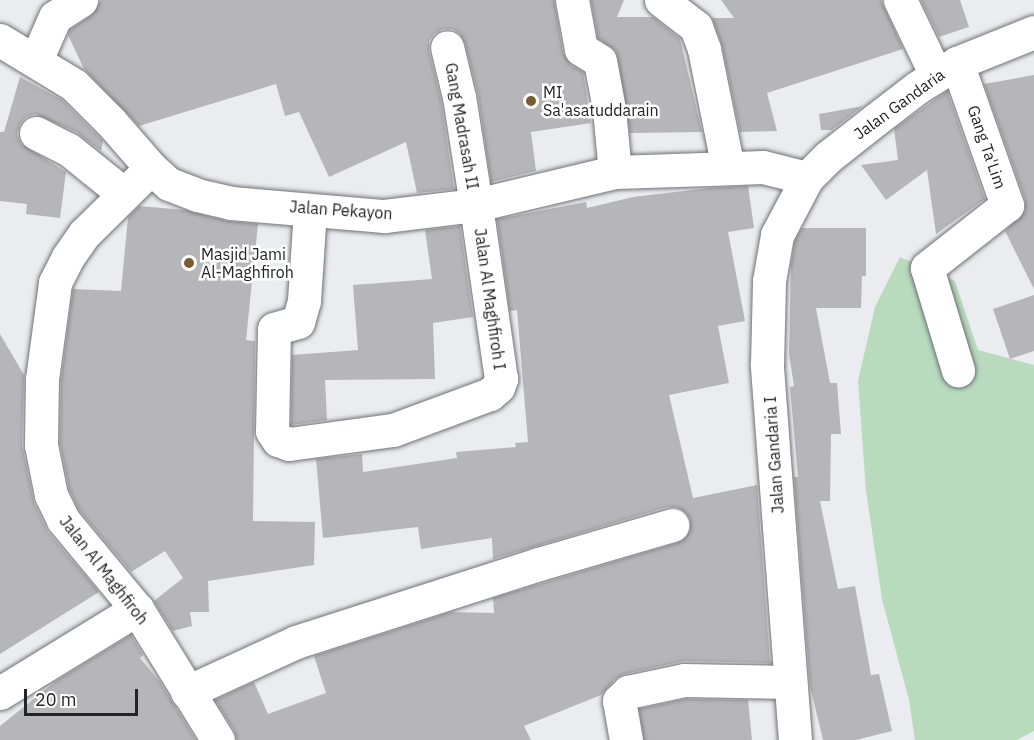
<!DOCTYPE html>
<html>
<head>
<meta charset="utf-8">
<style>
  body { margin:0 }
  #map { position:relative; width:1034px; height:740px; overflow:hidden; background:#ebecf0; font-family:"IBM Plex Sans",sans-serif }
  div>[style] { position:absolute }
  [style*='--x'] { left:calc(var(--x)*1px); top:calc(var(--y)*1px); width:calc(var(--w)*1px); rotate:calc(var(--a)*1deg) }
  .green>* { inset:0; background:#b8dbbe }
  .building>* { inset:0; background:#b6b5b9 }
  .roads { filter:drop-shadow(0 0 2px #707175) drop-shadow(0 0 2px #707175) }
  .street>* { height:33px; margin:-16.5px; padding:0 16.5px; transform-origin:16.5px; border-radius:16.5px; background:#fff }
  .dots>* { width:16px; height:16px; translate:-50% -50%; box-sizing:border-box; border:3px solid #fff; border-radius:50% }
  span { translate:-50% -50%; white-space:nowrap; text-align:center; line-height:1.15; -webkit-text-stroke:5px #fff; paint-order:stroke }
  .poi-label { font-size:16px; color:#232425 }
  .left { translate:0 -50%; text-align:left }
  .street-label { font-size:16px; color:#232425 }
  .scale { position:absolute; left:24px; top:689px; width:114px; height:27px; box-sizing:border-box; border:3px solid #232425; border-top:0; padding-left:8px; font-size:18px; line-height:21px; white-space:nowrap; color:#232425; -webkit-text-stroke:4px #fff; paint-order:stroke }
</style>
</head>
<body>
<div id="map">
  <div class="green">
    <div style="clip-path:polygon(900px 257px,955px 281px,978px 350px,1034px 365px,1034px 731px,1017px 740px,915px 740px,909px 700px,882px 599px,866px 491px,858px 381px,875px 307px)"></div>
  </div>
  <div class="building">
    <div style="clip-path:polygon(101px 0,554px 0,563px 53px,571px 65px,583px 72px,591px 123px,531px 132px,536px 171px,491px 182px,478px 94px,465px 43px,460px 34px,453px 29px,443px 29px,434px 34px,429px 41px,429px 51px,441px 101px,454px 189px,417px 193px,406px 142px,329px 177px,299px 112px,285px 116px,276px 84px,139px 126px,84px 69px,68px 35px,70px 30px,92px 15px)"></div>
    <div style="clip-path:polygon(591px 0,624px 0,617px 17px,653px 17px,680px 39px,702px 132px,630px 133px,618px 58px,615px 50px,598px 38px)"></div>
    <div style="clip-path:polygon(721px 0,881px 0,903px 49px,767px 93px,777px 131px,740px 132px,722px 45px,712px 18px,734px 18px)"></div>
    <div style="clip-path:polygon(921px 0,960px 0,969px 27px,939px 37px)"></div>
    <div style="clip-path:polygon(1034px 75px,1034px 289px,1005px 231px,1025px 211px,1025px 199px,984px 84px)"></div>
    <div style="clip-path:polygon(20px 77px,62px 100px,103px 141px,101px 151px,76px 132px,35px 114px,26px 117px,20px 124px,17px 134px,21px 144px,66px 172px,60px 218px,26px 214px,27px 204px,0 201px,0 132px,4px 132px)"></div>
    <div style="clip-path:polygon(947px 91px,985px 199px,936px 234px,927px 170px,886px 200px,861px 165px,898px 160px,894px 129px)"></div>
    <div style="clip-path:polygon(863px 106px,832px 130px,821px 130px,819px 114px)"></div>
    <div style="clip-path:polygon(748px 186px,754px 228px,728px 232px,745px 321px,718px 326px,729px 383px,669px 395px,693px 498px,757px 485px,770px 663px,684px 661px,624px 674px,615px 679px,601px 695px,524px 726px,531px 740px,237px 740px,234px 730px,215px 700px,254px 682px,268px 714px,326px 693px,314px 656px,451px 612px,494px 613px,493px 598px,677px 543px,686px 537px,690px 529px,690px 519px,684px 511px,676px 507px,667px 507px,493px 559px,492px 538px,421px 549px,418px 527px,323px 538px,316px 459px,362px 454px,363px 472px,457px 458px,456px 452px,516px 447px,515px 443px,528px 442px,517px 310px,510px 311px,497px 219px,586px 202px,587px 208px,633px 197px,709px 188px)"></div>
    <div style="clip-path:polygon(139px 206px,185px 210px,227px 221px,258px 224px,246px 340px,255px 341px,253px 521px,315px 522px,314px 565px,208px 581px,209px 612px,190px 612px,192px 626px,173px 631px,154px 601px,183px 578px,165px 551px,131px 572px,79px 510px,69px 489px,60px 443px,61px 380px,73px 289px,121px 291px,128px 217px)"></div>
    <div style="clip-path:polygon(460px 226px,473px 317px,433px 323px,435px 379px,325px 380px,327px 420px,291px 425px,292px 355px,358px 350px,353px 285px,432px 279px,425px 230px)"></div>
    <div style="clip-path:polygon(802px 228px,866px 228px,866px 276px,862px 276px,861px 308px,816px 308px,830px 383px,837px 383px,841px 434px,831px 434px,830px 501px,820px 501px,838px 589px,855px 586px,871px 675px,879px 674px,892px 731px,856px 740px,823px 740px,810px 686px,794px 477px,798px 477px,790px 387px,794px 386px,789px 354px,791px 264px,795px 241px)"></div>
    <div style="clip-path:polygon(1034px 295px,1034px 351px,1010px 359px,993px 309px)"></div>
    <div style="clip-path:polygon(0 334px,24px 375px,22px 445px,34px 503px,48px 532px,99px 592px,0 654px)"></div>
    <div style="clip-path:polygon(131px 635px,143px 655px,140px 658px,160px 682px,196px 740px,0 740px,0 726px,56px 681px)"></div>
    <div style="clip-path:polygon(686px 699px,748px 700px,752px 740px,644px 740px,639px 709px)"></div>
  </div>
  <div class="roads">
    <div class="street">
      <div style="--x:572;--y:0;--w:50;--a:79.6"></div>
      <div style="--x:581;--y:49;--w:22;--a:32"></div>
      <div style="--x:600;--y:61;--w:49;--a:79.4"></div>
      <div style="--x:609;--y:109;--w:63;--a:84.6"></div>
      <div style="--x:661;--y:0;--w:44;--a:37.6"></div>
      <div style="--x:696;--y:27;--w:23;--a:70"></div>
      <div style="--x:704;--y:49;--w:121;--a:78.6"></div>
      <div style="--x:900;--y:0;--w:83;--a:64.4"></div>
      <div style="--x:0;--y:40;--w:87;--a:31.3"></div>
      <div style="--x:74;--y:85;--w:52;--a:45"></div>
      <div style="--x:111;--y:122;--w:61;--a:49"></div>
      <div style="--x:151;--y:168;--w:24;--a:42"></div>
      <div style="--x:169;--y:184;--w:30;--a:21"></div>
      <div style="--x:197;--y:195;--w:35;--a:13"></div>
      <div style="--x:231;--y:203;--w:154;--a:4.9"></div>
      <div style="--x:384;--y:216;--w:93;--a:-6.8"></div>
      <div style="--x:476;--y:205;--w:143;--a:-13.4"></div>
      <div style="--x:615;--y:172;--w:148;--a:-1.9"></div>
      <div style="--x:763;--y:167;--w:45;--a:14"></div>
      <div style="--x:36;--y:60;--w:47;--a:-66.2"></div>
      <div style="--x:55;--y:17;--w:31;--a:-33"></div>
      <div style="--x:957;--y:63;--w:151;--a:70.6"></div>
      <div style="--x:1007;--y:205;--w:102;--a:141.8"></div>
      <div style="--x:927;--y:268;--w:107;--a:73.1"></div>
      <div style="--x:36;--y:133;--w:36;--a:27"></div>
      <div style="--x:68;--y:149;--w:72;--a:38.8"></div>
      <div style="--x:151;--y:168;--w:94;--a:135.4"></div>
      <div style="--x:84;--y:234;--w:28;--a:125"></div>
      <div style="--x:68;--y:257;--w:29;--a:117"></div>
      <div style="--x:55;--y:283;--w:97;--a:97.7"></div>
      <div style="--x:42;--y:379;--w:66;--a:90.9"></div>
      <div style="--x:41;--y:445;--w:51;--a:78.7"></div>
      <div style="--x:51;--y:495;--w:28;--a:64"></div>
      <div style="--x:63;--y:520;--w:116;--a:50.3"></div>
      <div style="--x:137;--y:609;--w:154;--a:58.3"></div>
      <div style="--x:310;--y:210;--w:91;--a:93.8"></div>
      <div style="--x:304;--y:301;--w:22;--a:106"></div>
      <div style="--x:298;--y:322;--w:25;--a:164"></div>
      <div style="--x:274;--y:329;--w:102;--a:91.1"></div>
      <div style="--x:272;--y:431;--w:11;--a:56"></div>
      <div style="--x:278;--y:440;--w:12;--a:20"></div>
      <div style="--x:289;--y:444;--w:105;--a:-7.7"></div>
      <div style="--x:393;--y:430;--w:103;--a:-20.4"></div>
      <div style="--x:490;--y:394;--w:11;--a:-41"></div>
      <div style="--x:498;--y:387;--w:9;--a:-69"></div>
      <div style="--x:501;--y:379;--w:176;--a:-98.2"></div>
      <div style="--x:476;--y:205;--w:109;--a:-98.9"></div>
      <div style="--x:459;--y:97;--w:51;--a:-103.5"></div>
      <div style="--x:187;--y:692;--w:120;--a:-24.6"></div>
      <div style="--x:296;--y:642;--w:255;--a:-17.8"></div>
      <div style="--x:539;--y:564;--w:139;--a:-16.3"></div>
      <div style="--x:0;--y:693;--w:161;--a:-31.5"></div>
      <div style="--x:626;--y:740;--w:40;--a:-100"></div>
      <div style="--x:619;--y:701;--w:13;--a:-45"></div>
      <div style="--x:628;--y:692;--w:57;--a:-12.1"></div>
      <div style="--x:684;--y:680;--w:106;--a:1.1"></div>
      <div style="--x:795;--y:740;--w:377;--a:-94.3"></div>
      <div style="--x:767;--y:364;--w:83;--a:-88.6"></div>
      <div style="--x:769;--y:281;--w:47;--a:-80.1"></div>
      <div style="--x:777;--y:235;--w:64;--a:-62.2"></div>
      <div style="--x:807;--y:178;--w:30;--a:-45"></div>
      <div style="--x:828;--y:157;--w:60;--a:-38.2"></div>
      <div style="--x:875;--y:120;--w:54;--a:-37.5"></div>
      <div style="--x:918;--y:87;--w:46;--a:-31.6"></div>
      <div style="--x:957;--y:63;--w:83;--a:-21.9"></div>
    </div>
  </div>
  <div class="dots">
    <div style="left:531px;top:101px;background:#7b5b31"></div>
    <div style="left:189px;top:263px;background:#7b5b31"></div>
  </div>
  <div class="poi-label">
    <span class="left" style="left:543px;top:101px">MI<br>Sa'asatuddarain</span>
    <span class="left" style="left:201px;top:263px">Masjid Jami<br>Al-Maghfiroh</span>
  </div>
  <div class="street-label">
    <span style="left:899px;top:104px;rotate:-36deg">Jalan Gandaria</span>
    <span style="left:462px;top:126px;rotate:80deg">Gang Madrasah II</span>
    <span style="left:987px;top:147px;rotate:71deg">Gang Ta'Lim</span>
    <span style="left:341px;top:210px;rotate:4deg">Jalan Pekayon</span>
    <span style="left:490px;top:299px;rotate:82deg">Jalan Al Maghfiroh I</span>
    <span style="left:774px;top:455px;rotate:-94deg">Jalan Gandaria I</span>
    <span style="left:104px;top:570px;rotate:52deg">Jalan Al Maghfiroh</span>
  </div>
  <div class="scale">20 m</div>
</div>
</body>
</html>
